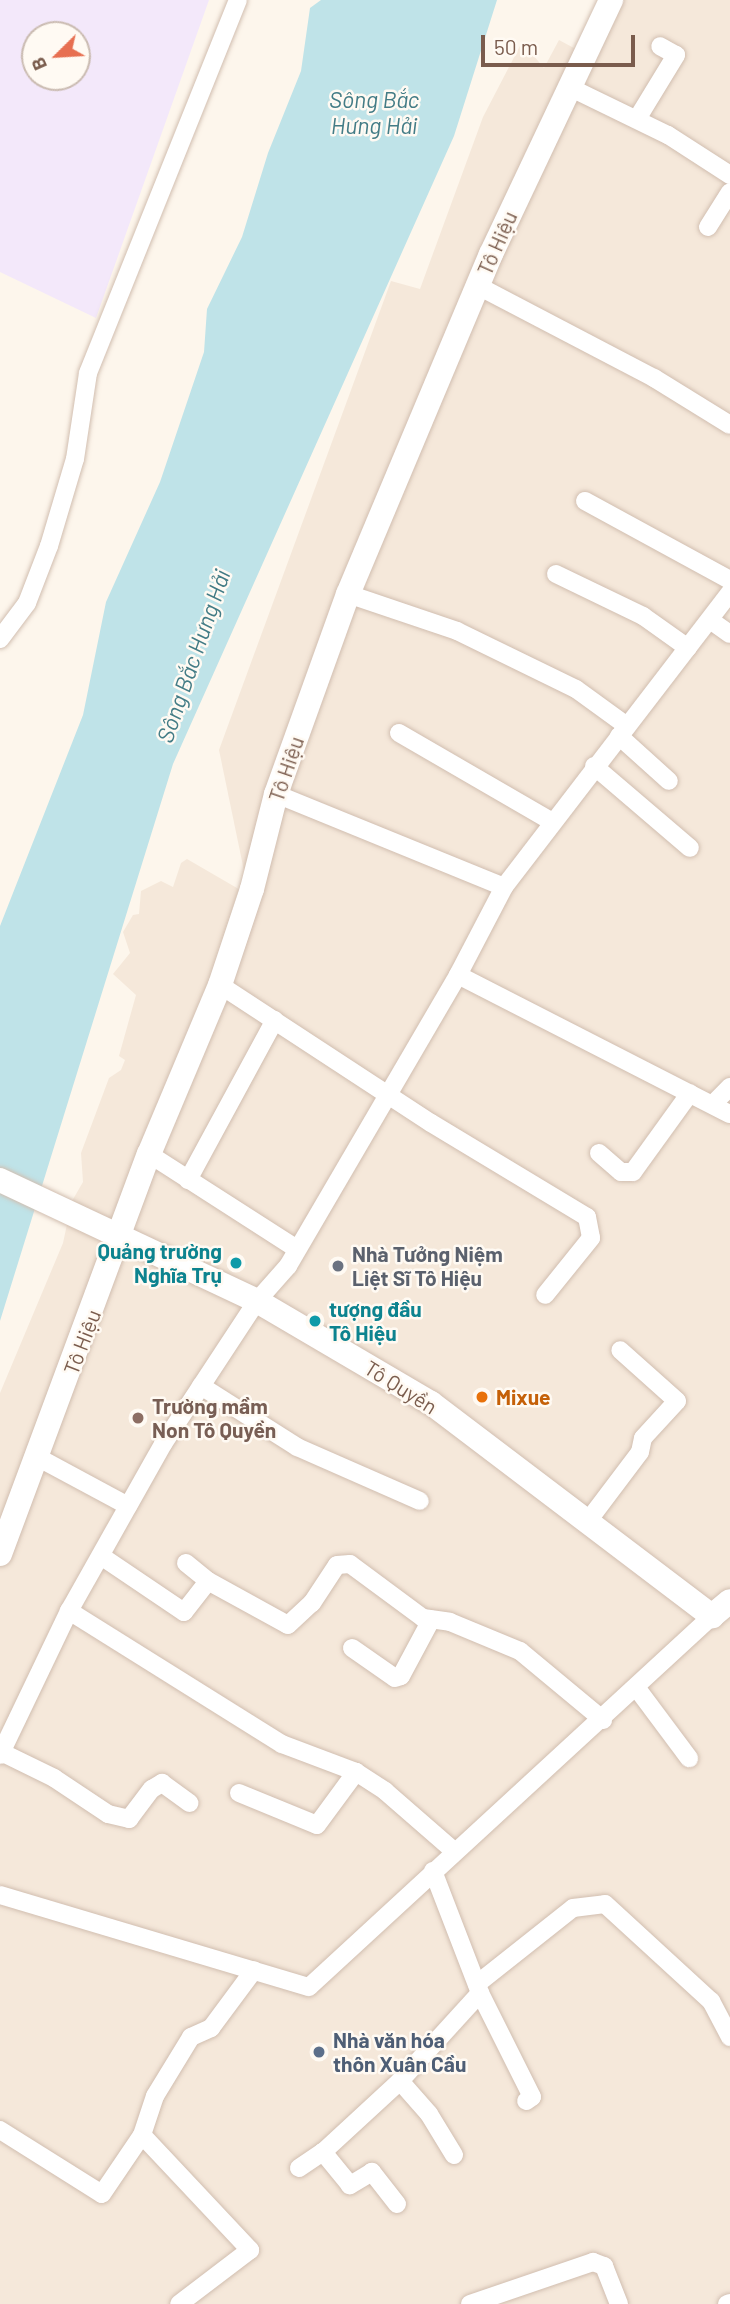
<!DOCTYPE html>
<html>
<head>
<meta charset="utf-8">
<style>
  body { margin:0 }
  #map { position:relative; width:730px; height:2304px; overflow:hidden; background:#fdf6ec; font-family:Barlow,sans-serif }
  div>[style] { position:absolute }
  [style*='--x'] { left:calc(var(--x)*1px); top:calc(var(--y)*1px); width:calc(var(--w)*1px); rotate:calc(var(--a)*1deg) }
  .residential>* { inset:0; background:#f5e8da }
  .education>* { inset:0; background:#f3e8fa }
  .water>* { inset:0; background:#bfe3e8 }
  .roads { filter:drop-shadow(0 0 2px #d1beb0) drop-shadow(0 0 2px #d1beb0) }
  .street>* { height:18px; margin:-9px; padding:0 9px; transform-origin:9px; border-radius:9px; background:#fff }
  .secondary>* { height:24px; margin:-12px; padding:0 12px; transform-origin:12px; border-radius:12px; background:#fff }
  .dots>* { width:19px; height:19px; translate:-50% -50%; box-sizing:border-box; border:4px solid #fffaf3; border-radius:50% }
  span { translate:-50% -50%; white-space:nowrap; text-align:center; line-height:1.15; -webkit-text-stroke:5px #fffaf3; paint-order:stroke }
  .street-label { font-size:21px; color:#7a5c4d }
  .culture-label { font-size:21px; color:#0d838f; font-weight:700 }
  .right { translate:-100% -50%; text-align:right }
  .left { translate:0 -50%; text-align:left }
  .worship-label { font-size:21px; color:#5b616d; font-weight:700 }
  .food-label { font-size:21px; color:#c56008; font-weight:700 }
  .education-label { font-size:21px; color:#785e54; font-weight:700 }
  .service-label { font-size:21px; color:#4e5e75; font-weight:700 }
  .water-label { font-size:23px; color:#437c86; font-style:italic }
  .north { position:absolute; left:21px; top:21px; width:70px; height:70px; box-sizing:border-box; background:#fffaf3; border:2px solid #cabbb1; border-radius:50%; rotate:246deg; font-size:19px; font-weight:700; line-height:28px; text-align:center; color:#7a5c4d }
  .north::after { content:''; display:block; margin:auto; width:24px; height:32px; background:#e76f51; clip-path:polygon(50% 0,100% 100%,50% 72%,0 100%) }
  .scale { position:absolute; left:481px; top:35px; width:154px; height:32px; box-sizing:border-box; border:4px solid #7a5c4d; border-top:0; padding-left:9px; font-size:21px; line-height:24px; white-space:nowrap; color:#7a5c4d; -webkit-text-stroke:5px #fffaf3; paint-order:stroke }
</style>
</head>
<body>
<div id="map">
  <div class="residential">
    <div style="clip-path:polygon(611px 0,730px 0,730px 2304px,0 2304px,0 1393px,63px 1243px,72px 1201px,83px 1182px,81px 1153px,109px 1078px,121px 1070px,125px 1060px,119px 1056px,136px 995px,113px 974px,130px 953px,123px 932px,133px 915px,139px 914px,141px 891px,161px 881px,173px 887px,181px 863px,187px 859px,249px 895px,219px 750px,391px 281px,420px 289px,483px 117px,522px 42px,544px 68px,559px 40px,585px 54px)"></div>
  </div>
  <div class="education">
    <div style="clip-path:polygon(evenodd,0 0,209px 0,96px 318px,0 272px,0 0,35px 35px,77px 35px,77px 77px,35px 77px,35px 35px)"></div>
  </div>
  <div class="water">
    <div style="clip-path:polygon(321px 0,497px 0,454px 136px,173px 764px,0 1321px,0 926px,83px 715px,106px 602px,160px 482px,204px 352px,207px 309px,242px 237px,268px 153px,301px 71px,310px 8px)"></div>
  </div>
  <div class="roads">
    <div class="street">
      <div style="--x:569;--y:87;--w:110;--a:25.9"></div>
      <div style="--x:668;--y:135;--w:74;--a:32.8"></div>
      <div style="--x:637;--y:119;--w:75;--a:-58.6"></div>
      <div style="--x:676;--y:55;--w:18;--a:-151"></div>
      <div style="--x:708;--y:227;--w:41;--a:-57.8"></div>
      <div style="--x:478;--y:286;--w:199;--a:27.6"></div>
      <div style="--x:654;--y:378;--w:89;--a:31.7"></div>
      <div style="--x:585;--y:501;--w:165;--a:28.6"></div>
      <div style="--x:556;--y:574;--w:97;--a:25.8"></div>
      <div style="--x:643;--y:616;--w:55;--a:35.4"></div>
      <div style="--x:348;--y:594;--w:115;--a:18.7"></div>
      <div style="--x:457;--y:631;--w:132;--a:26"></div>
      <div style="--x:576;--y:689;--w:63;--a:36"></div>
      <div style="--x:710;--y:620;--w:24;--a:35"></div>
      <div style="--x:0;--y:639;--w:45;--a:-53.1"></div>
      <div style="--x:27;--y:603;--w:61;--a:-68.9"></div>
      <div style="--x:49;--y:546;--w:91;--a:-73.4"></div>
      <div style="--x:75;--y:459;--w:87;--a:-81.4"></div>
      <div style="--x:88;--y:373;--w:402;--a:-68.1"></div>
      <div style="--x:399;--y:733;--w:176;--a:30.1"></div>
      <div style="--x:619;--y:736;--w:67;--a:42"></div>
      <div style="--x:594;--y:766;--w:126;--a:40.5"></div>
      <div style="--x:276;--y:794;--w:246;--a:22.2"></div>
      <div style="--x:458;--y:975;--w:305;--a:27.1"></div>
      <div style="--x:220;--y:985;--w:252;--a:33.2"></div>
      <div style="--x:431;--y:1123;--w:182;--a:31.1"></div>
      <div style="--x:587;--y:1217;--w:21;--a:79"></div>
      <div style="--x:591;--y:1238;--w:73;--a:128.9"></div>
      <div style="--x:714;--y:1103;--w:23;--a:-45"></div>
      <div style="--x:599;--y:1153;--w:29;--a:41"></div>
      <div style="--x:621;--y:1172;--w:12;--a:0"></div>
      <div style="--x:633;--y:1172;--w:97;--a:-54.2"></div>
      <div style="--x:149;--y:1154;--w:176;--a:32.7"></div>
      <div style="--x:188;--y:1180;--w:182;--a:-61.5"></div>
      <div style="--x:201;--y:1386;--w:114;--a:32.4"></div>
      <div style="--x:297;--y:1447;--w:134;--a:23.7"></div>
      <div style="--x:39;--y:1458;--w:101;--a:28.3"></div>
      <div style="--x:588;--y:1521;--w:86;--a:-53"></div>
      <div style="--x:640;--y:1452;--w:14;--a:-78"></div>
      <div style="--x:643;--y:1438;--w:50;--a:-47.4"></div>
      <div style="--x:677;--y:1401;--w:76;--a:-138.2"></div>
      <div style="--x:101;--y:1556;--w:100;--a:34"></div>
      <div style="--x:184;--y:1612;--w:39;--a:-52"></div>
      <div style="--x:208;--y:1581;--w:91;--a:28.8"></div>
      <div style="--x:288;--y:1625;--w:33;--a:-43"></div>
      <div style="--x:312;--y:1603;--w:45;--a:-56.7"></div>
      <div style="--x:337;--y:1565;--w:13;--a:-4"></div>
      <div style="--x:350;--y:1564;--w:91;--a:36.5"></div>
      <div style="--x:423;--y:1618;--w:27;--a:8"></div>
      <div style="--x:450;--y:1622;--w:76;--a:22.5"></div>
      <div style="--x:520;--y:1651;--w:108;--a:39.7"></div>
      <div style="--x:186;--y:1563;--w:28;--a:39"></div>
      <div style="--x:69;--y:1611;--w:251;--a:32"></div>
      <div style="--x:282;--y:1744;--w:79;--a:20.7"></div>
      <div style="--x:352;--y:1648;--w:52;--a:34.9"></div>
      <div style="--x:395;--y:1678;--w:6;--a:-18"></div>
      <div style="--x:401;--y:1676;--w:64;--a:-61.8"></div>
      <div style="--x:636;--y:1687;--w:89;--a:53.3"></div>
      <div style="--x:1;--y:1752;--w:59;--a:26.1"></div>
      <div style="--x:54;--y:1778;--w:65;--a:33.7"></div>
      <div style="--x:108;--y:1814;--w:22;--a:13"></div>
      <div style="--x:129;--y:1819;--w:38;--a:-53"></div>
      <div style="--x:152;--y:1789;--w:12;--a:-31"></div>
      <div style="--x:162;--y:1783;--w:34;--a:36"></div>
      <div style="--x:0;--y:1755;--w:160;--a:-64.4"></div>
      <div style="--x:69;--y:1611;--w:192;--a:-60.6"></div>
      <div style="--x:163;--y:1444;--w:171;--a:-56.7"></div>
      <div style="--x:257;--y:1301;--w:47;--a:-48.5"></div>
      <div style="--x:288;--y:1266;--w:337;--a:-59.7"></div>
      <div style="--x:458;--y:975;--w:99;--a:-62.4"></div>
      <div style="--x:504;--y:887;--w:372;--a:-52.5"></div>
      <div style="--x:239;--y:1793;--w:84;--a:22.3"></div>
      <div style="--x:317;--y:1825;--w:66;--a:-53.7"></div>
      <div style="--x:356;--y:1772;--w:35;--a:33"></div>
      <div style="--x:385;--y:1791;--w:91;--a:41"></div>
      <div style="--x:433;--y:1871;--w:131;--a:68.9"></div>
      <div style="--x:480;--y:1993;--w:116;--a:63.4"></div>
      <div style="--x:532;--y:2097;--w:7;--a:146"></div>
      <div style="--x:0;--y:1895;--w:322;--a:16.6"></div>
      <div style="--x:309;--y:1987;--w:548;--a:-42.63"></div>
      <div style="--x:477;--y:1984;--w:122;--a:-38.4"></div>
      <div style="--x:573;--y:1908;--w:32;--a:-7"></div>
      <div style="--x:605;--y:1904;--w:144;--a:42.5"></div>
      <div style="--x:711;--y:2001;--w:41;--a:62.2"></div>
      <div style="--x:400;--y:2081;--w:44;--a:48.7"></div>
      <div style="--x:429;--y:2114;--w:48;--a:58.6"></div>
      <div style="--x:0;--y:2130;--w:120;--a:32.1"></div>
      <div style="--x:102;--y:2194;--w:71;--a:-55.9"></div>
      <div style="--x:142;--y:2135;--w:41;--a:-71.6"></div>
      <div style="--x:155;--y:2096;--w:69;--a:-58.6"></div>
      <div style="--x:191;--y:2037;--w:22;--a:-24"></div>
      <div style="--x:211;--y:2028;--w:72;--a:-53.4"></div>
      <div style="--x:142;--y:2135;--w:158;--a:46.8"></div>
      <div style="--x:250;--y:2250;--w:89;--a:142.7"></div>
      <div style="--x:299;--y:2168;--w:29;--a:-34"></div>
      <div style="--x:397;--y:2204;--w:41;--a:-128"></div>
      <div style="--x:372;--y:2172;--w:26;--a:149"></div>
      <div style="--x:350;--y:2185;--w:43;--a:-129.3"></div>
      <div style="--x:323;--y:2152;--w:105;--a:-42.7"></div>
      <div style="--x:400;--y:2081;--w:119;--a:-47.7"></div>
      <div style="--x:470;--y:2304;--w:130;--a:-18.9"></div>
      <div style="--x:593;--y:2262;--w:12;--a:20"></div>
      <div style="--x:604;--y:2266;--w:41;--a:68.5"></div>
      <div style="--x:727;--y:2304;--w:3;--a:-18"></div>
    </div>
    <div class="secondary">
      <div style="--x:0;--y:1180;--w:284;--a:25.2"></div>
      <div style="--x:257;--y:1301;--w:202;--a:30.4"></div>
      <div style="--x:431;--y:1403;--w:353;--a:37.2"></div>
      <div style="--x:712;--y:1616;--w:23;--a:-40"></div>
      <div style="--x:0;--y:1554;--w:427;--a:-69.6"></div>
      <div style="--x:149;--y:1154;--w:183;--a:-67.2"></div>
      <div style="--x:220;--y:985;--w:101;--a:-71.6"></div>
      <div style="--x:252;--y:889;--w:98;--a:-75.8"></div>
      <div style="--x:276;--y:794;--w:213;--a:-70.2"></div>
      <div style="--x:348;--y:594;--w:369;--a:-67.2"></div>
      <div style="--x:491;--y:254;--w:281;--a:-64.7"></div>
    </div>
  </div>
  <div class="dots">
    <div style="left:236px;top:1263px;background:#0f9aa8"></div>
    <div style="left:338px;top:1266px;background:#6b7280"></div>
    <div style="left:315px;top:1321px;background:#0f9aa8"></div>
    <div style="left:482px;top:1397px;background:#e8710a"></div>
    <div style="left:138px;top:1418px;background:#8d6e63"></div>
    <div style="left:319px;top:2052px;background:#5c6f8a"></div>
  </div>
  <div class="street-label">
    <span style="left:497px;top:243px;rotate:-66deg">Tô Hiệu</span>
    <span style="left:286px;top:769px;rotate:-71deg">Tô Hiệu</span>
    <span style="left:82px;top:1342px;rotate:-69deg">Tô Hiệu</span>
    <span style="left:401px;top:1387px;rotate:32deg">Tô Quyền</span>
  </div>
  <div class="culture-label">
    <span class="right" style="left:222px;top:1263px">Quảng trường<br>Nghĩa Trụ</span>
    <span class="left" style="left:329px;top:1321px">tượng đầu<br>Tô Hiệu</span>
  </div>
  <div class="worship-label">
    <span class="left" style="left:352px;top:1266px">Nhà Tưởng Niệm<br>Liệt Sĩ Tô Hiệu</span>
  </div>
  <div class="food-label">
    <span class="left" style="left:496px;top:1397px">Mixue</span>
  </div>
  <div class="education-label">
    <span class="left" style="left:152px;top:1418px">Trường mầm<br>Non Tô Quyền</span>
  </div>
  <div class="service-label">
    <span class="left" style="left:333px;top:2052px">Nhà văn hóa<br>thôn Xuân Cầu</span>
  </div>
  <div class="water-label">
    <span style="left:374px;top:112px">Sông Bắc<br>Hưng Hải</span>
    <span style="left:193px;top:656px;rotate:-71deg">Sông Bắc Hưng Hải</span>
  </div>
  <div class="north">B</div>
  <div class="scale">50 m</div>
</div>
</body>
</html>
